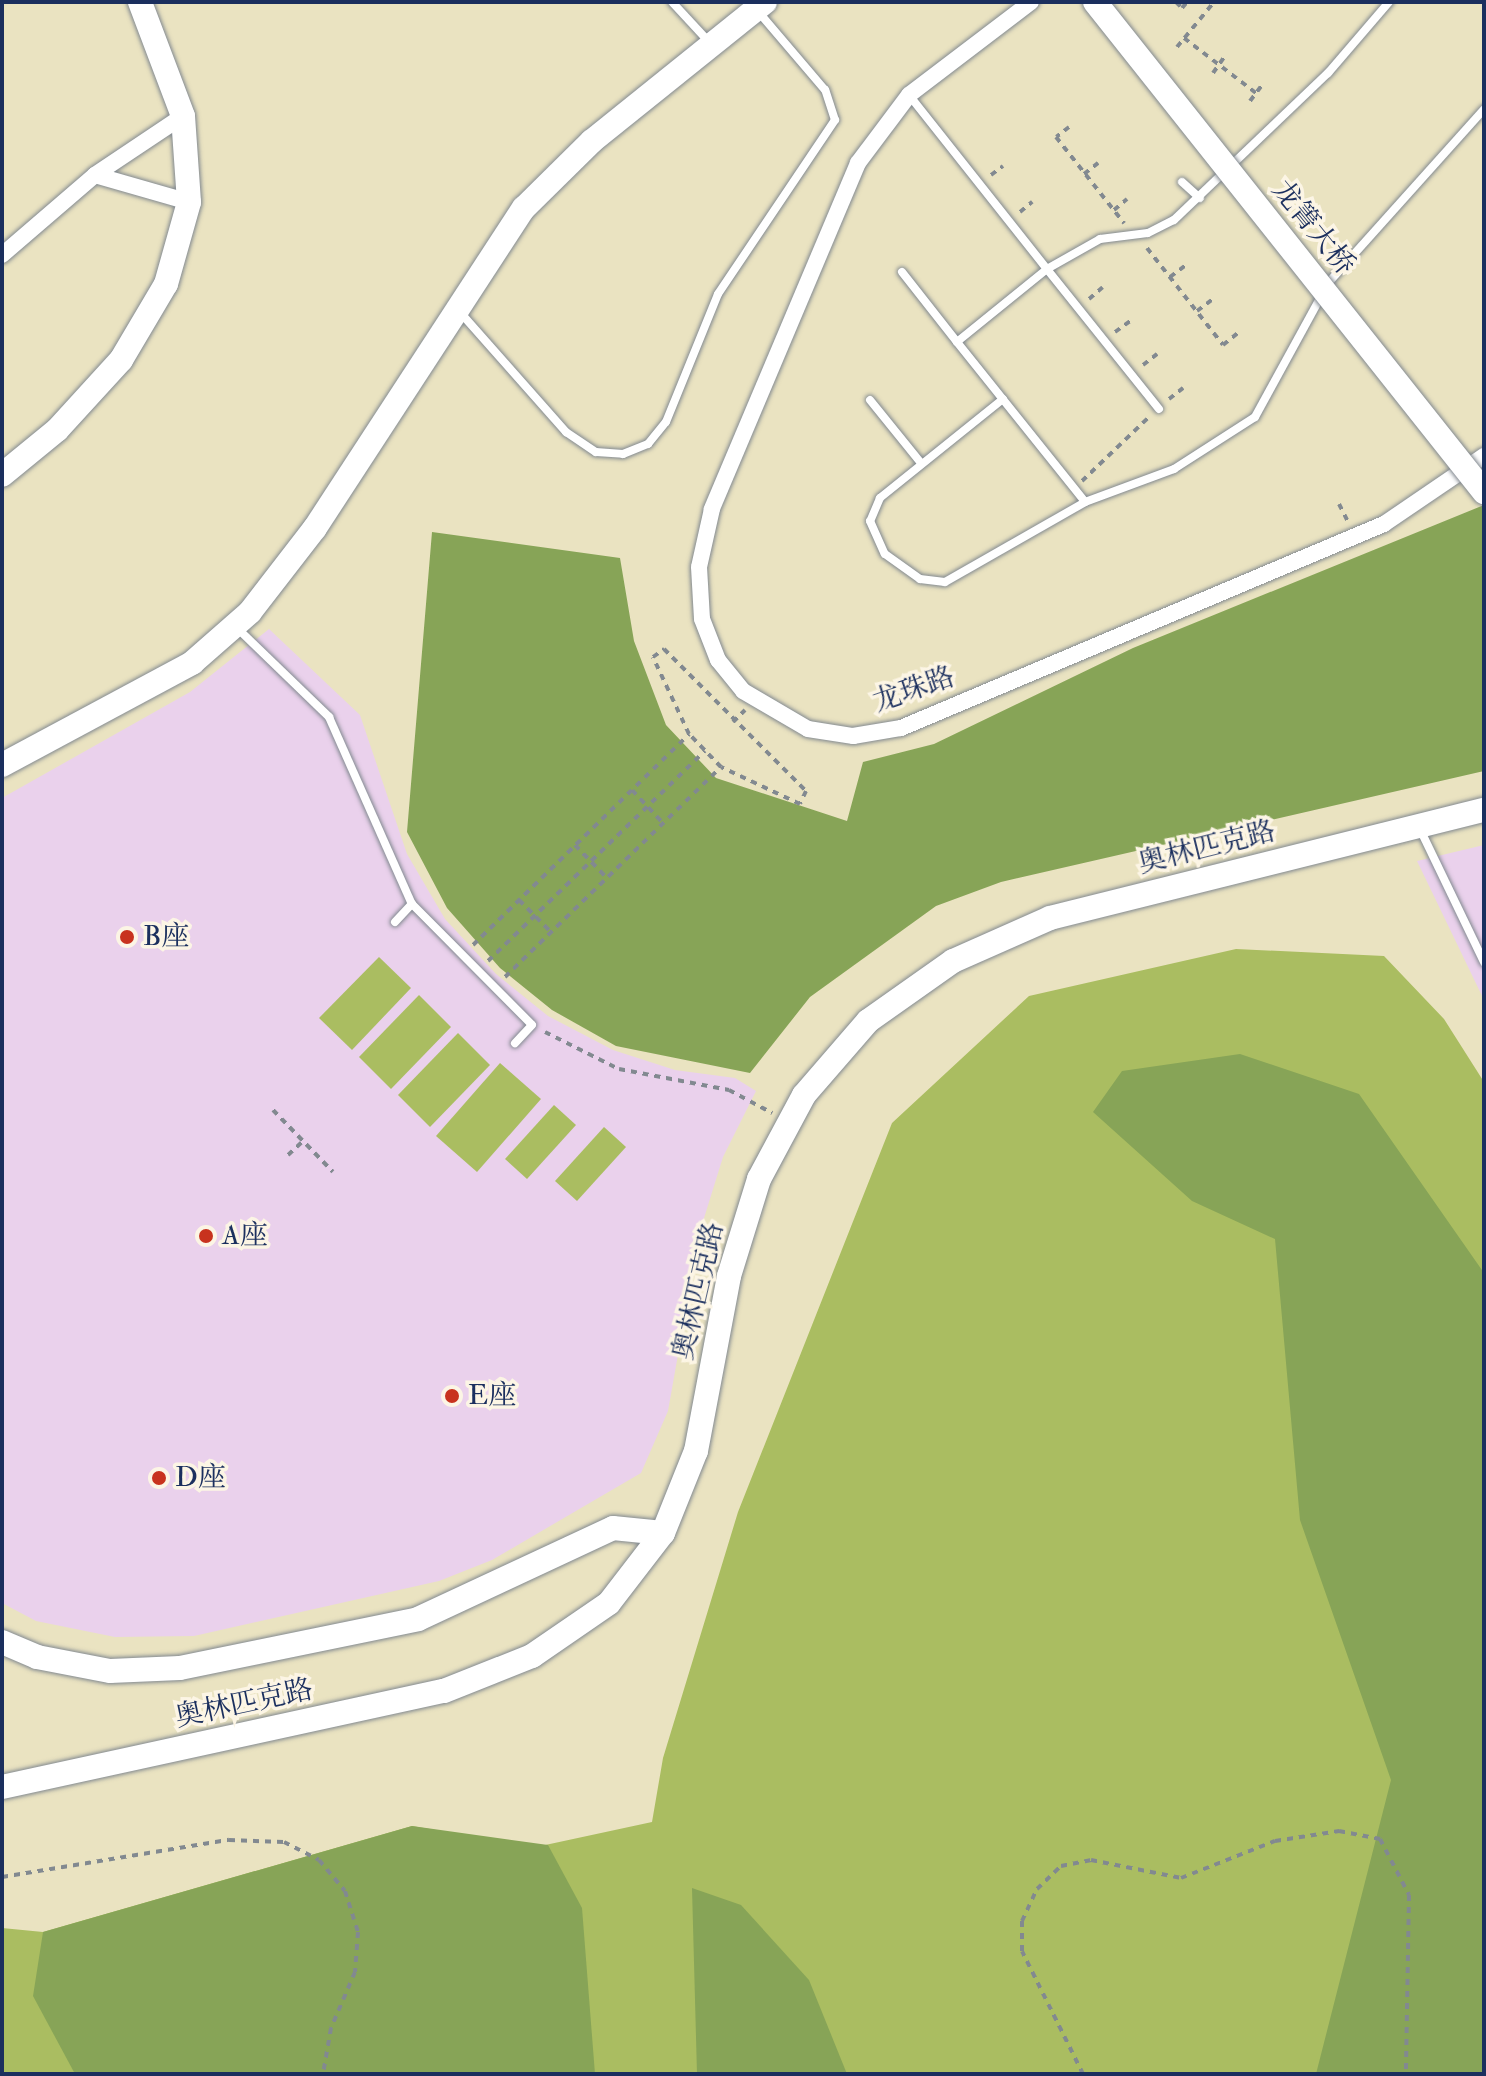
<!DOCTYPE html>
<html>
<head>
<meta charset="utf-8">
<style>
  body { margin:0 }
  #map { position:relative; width:1486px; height:2076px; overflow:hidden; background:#eae3c1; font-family:"IM FELL Double Pica","Noto Serif SC",serif }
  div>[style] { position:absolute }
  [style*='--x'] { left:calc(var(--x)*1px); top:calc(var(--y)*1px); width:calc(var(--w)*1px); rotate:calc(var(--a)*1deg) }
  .built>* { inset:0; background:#ead1ec }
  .green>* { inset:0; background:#aabd61 }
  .forest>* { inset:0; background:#87a457 }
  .path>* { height:4px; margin-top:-2px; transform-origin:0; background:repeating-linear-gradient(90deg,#828990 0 6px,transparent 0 12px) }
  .roads { filter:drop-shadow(0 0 2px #828990) drop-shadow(0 0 2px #828990) }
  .lane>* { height:8px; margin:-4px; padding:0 4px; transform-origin:4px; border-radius:4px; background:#fff }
  .street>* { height:16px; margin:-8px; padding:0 8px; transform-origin:8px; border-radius:8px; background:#fff }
  .secondary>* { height:24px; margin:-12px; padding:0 12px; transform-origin:12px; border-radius:12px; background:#fff }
  .bridges { filter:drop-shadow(0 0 2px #828990) drop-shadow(0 0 2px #828990) }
  .secondary-bridge>* { height:24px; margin:-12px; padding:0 12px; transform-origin:12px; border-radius:12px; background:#fff }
  .dots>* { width:22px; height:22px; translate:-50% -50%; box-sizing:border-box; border:4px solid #fcf5e5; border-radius:50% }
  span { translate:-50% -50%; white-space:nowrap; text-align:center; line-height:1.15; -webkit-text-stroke:7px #fcf5e5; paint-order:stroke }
  .street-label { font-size:28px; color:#1b2f5e }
  .poi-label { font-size:28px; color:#1b2f5e }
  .left { translate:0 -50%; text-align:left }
  .frame { position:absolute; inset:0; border:4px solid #1b2f5e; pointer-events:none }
</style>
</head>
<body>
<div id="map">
  <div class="built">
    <div style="clip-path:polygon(269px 629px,360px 715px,407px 854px,445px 919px,496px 974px,548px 1016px,613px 1050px,675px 1070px,735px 1078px,756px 1091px,723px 1157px,700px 1231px,668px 1411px,641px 1473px,492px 1560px,439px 1581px,194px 1636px,115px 1637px,36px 1621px,2px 1603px,2px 798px,190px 692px)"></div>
    <div style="clip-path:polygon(1484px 845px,1484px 1000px,1417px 861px)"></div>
  </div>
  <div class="green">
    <div style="clip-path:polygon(1236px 949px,1384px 956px,1444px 1019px,1484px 1082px,1484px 2074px,2px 2074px,2px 1928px,43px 1932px,412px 1826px,536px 1847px,652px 1822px,663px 1758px,738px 1512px,892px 1123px,1029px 996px)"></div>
    <div style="clip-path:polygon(379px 957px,411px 988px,352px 1050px,319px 1018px)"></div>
    <div style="clip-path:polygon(419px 995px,451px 1027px,391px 1089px,359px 1057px)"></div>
    <div style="clip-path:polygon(458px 1033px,490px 1065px,430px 1127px,398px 1095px)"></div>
    <div style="clip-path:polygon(500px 1063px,541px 1099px,477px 1172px,436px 1136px)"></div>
    <div style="clip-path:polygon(554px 1105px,576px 1125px,527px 1179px,505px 1159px)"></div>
    <div style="clip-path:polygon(604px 1127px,626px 1147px,577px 1201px,555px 1181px)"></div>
  </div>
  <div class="forest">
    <div style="clip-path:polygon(1484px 505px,1484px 771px,1001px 882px,936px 906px,810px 997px,750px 1073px,616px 1046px,552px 1010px,500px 968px,447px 908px,407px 832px,432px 532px,620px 558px,634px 641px,666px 725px,716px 778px,847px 821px,863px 762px,934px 744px,1133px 648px)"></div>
    <div style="clip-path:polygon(1240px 1054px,1359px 1094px,1484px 1273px,1484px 2074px,1316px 2074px,1391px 1780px,1300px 1520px,1275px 1239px,1192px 1201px,1093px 1112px,1122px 1071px)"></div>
    <div style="clip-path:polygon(412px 1826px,548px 1845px,582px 1908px,595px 2074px,75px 2074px,33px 1996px,43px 1932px)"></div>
    <div style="clip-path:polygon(692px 1888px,741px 1905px,809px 1980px,847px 2074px,697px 2074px)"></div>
  </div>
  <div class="path">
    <div style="--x:1176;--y:2;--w:8;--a:45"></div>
    <div style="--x:1182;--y:8;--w:8;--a:-50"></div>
    <div style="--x:1184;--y:38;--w:91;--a:37.4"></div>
    <div style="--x:1177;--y:47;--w:58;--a:-50.6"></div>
    <div style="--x:1213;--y:73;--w:21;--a:-55"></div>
    <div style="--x:1250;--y:101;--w:21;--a:-53"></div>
    <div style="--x:1069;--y:127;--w:16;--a:142"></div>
    <div style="--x:1056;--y:137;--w:110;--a:51.7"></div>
    <div style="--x:1084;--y:174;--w:18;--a:-38"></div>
    <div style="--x:991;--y:175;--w:15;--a:-37"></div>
    <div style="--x:1114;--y:210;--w:17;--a:-40"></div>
    <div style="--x:1020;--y:212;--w:16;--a:-40"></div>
    <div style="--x:1147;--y:248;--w:123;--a:51.9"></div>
    <div style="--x:1223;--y:345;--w:22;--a:-39"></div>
    <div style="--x:1170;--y:277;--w:21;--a:-37"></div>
    <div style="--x:1089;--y:299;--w:18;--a:-41"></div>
    <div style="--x:1197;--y:311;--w:21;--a:-37"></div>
    <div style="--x:1115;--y:332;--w:19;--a:-36"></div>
    <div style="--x:1143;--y:365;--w:18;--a:-38"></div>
    <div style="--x:1169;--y:399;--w:18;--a:-38"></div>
    <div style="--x:1082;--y:481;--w:91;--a:-43.7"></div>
    <div style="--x:1339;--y:504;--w:18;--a:63"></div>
    <div style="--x:664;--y:649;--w:201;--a:45"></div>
    <div style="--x:806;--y:791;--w:14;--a:115"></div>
    <div style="--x:800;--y:804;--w:87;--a:-154.9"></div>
    <div style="--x:721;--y:767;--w:46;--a:-134.1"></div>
    <div style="--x:689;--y:734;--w:85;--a:-115.1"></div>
    <div style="--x:653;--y:657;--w:14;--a:-36"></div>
    <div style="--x:733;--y:722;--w:17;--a:-45"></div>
    <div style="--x:632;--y:790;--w:45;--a:46.8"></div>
    <div style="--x:575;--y:845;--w:46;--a:45.9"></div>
    <div style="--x:519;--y:900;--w:45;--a:45"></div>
    <div style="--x:473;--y:945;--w:302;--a:-44.3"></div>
    <div style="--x:488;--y:961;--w:302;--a:-44.1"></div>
    <div style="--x:505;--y:977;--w:301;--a:-44.2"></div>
    <div style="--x:545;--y:1032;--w:83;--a:26.6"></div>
    <div style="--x:619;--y:1069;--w:112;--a:10.8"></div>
    <div style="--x:729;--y:1090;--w:49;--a:28.1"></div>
    <div style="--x:273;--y:1110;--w:86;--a:45.9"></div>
    <div style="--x:288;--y:1155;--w:21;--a:-43"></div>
    <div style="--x:2;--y:1877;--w:230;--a:-9.3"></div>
    <div style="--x:229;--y:1840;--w:55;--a:2.1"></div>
    <div style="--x:284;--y:1842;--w:39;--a:27"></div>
    <div style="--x:319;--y:1860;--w:40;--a:50"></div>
    <div style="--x:345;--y:1891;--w:43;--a:72.4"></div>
    <div style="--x:358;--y:1932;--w:40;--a:94.3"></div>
    <div style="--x:355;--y:1972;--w:61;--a:113.2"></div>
    <div style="--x:331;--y:2028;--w:47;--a:99.9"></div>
    <div style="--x:1083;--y:2074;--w:137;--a:-116.4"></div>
    <div style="--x:1022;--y:1951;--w:30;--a:-90"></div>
    <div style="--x:1022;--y:1921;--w:35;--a:-65"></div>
    <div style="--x:1037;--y:1889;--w:33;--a:-44"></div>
    <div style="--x:1061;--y:1866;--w:31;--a:-11"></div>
    <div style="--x:1091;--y:1860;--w:92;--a:11.3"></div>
    <div style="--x:1181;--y:1878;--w:101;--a:-21.5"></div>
    <div style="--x:1275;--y:1841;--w:65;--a:-8.9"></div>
    <div style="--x:1339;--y:1831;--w:42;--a:11"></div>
    <div style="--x:1380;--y:1839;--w:63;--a:62.6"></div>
    <div style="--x:1409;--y:1895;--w:179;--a:91"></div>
  </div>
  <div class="roads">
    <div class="lane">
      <div style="--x:672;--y:2;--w:54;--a:47.2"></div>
      <div style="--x:909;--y:95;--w:222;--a:51.6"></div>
      <div style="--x:1047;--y:269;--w:116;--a:141"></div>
      <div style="--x:957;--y:342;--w:205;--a:51.3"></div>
      <div style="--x:1085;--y:502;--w:95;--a:-20.3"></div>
      <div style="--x:1174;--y:469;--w:96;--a:-32.7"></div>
      <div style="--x:1255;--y:417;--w:154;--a:-61.3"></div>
      <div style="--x:1329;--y:282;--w:232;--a:-48.1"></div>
      <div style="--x:1182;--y:182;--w:24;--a:42"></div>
      <div style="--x:902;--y:272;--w:89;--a:51.8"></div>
      <div style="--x:459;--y:311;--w:162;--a:48.5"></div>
      <div style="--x:566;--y:432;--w:36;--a:34"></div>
      <div style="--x:596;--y:452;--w:27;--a:4"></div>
      <div style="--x:623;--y:454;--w:27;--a:-22"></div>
      <div style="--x:648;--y:444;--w:28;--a:-51"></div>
      <div style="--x:666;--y:422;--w:138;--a:-67.9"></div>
      <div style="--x:718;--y:294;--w:210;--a:-56.1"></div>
      <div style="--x:835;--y:120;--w:32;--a:-108"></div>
      <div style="--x:825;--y:90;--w:105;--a:-130.4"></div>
      <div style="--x:1003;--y:399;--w:158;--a:141.2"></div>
      <div style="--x:880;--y:498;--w:25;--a:113"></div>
      <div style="--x:870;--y:521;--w:36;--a:66"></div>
      <div style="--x:885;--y:554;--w:43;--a:35.5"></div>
      <div style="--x:920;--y:579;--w:25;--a:7"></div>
      <div style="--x:945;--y:582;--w:161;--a:-29.7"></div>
      <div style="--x:870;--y:400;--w:81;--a:51"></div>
      <div style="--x:1159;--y:409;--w:179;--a:-128.7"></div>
      <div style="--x:1047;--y:269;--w:61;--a:-29.5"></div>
      <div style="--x:1100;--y:239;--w:48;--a:-7.1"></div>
      <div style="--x:1148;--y:233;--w:29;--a:-27"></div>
      <div style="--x:1174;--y:220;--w:213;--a:-43.7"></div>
      <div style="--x:1328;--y:73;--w:94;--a:-49.3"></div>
      <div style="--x:238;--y:629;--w:127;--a:44"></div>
      <div style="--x:329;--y:717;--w:205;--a:66.1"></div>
      <div style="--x:412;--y:904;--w:170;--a:45.2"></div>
      <div style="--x:532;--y:1025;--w:25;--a:133"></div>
      <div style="--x:1420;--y:829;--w:148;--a:64.3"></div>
      <div style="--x:395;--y:922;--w:25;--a:-47"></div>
    </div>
    <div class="street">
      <div style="--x:1031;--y:2;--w:153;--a:142.7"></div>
      <div style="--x:909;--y:95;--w:85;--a:126.9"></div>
      <div style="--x:858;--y:163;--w:376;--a:112.9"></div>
      <div style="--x:712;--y:509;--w:59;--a:102.6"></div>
      <div style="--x:699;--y:567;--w:52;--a:86.7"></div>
      <div style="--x:702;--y:619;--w:44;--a:68.7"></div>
      <div style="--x:718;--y:660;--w:40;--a:51"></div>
      <div style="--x:743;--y:691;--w:75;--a:30.3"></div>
      <div style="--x:808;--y:729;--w:46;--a:8.8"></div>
      <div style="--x:853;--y:736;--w:49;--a:-9.5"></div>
      <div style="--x:901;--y:728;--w:524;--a:-22.9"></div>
      <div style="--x:1384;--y:524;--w:121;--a:-34.2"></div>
      <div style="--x:183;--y:116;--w:106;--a:146.2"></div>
      <div style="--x:95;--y:175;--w:98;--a:16"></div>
      <div style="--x:2;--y:255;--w:123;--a:-40.7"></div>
    </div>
    <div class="secondary">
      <div style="--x:2;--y:475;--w:71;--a:-39.3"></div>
      <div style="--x:57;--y:430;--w:95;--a:-47.6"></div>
      <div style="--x:121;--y:360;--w:88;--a:-59.4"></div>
      <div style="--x:166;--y:284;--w:85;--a:-74.3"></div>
      <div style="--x:189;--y:202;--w:86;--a:-94"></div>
      <div style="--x:183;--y:116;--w:122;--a:-110.7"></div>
      <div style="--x:2;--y:765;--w:216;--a:-28.2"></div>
      <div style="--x:192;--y:663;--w:77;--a:-41.3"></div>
      <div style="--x:250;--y:612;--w:106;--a:-52.3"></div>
      <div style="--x:315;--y:528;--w:382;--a:-56.9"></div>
      <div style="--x:524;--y:208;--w:95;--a:-44.6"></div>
      <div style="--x:592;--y:141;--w:222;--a:-38.8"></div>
      <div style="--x:2;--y:1642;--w:38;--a:23"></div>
      <div style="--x:37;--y:1657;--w:74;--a:10.9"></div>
      <div style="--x:110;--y:1671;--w:70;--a:-2.5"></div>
      <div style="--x:180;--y:1668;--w:243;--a:-11.6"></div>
      <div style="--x:418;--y:1619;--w:215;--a:-25"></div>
      <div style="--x:613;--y:1528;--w:50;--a:5.7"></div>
      <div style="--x:2;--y:1787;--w:452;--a:-12.3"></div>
      <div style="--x:444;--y:1691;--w:95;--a:-21.7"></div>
      <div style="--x:532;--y:1656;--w:93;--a:-34.5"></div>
      <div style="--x:609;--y:1603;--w:88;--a:-52.4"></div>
      <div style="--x:663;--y:1533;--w:88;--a:-68.1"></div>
      <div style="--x:696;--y:1451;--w:178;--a:-79.3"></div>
      <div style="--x:729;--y:1276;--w:102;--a:-72.8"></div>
      <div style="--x:759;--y:1179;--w:95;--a:-61.8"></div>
      <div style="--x:804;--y:1095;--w:98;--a:-49.1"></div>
      <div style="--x:868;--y:1021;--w:104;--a:-35.2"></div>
      <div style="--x:953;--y:961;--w:106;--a:-23.9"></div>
      <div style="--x:1050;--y:918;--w:447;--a:-14"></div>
    </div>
  </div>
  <div class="bridges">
    <div class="secondary-bridge">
      <div style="--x:1095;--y:2;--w:626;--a:51.55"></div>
    </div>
  </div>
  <div class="dots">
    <div style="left:127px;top:937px;background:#c8321e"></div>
    <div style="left:206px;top:1236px;background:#c8321e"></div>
    <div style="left:452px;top:1396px;background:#c8321e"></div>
    <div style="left:159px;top:1478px;background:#c8321e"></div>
  </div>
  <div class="street-label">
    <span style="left:1313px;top:228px;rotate:51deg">龙箐大桥</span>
    <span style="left:914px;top:690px;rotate:-19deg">龙珠路</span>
    <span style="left:1207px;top:848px;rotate:-14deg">奥林匹克路</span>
    <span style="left:699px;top:1291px;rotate:-77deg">奥林匹克路</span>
    <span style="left:244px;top:1704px;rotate:-12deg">奥林匹克路</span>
  </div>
  <div class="poi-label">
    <span class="left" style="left:143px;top:937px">B座</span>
    <span class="left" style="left:222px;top:1236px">A座</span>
    <span class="left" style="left:468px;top:1396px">E座</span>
    <span class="left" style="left:175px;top:1478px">D座</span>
  </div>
  <div class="frame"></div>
</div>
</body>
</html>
